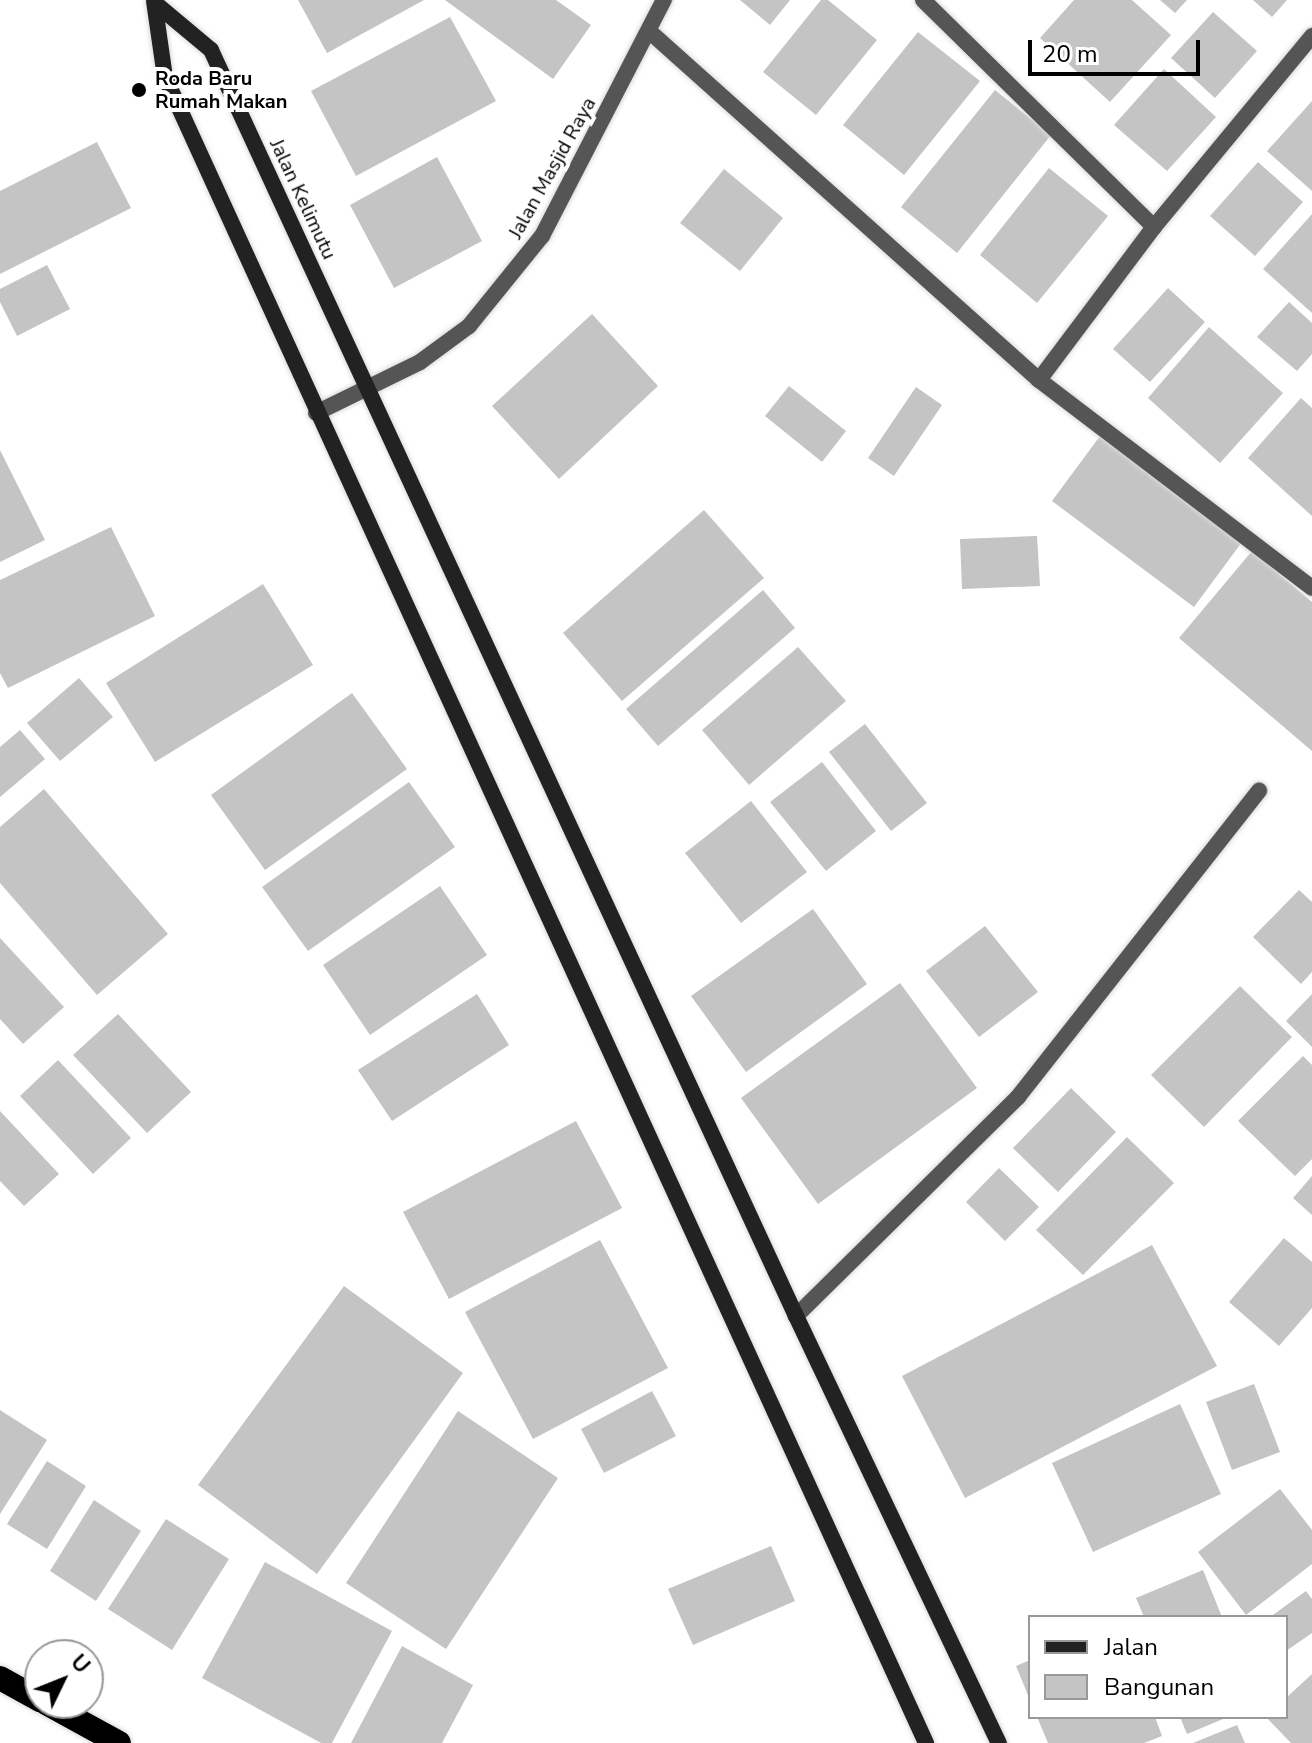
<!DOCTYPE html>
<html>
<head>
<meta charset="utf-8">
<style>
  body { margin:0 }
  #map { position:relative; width:1312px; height:1743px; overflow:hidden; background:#fff; font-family:"Nunito Sans",sans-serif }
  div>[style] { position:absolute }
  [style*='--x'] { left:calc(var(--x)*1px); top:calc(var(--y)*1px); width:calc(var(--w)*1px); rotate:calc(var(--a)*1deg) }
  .building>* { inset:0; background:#c4c4c4 }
  .roads { filter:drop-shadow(0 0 2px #dbdbdb) drop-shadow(0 0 2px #dbdbdb) }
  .street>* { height:16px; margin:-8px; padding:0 8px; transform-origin:8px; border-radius:8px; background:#555 }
  .secondary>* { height:16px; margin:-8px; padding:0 8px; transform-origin:8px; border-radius:8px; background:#222 }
  .highway>* { height:24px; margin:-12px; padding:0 12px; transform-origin:12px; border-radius:12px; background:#000 }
  .dots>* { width:22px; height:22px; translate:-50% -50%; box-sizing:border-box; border:4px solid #fff; border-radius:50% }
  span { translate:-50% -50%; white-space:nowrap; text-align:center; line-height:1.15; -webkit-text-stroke:8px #fff; paint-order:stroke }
  .poi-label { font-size:20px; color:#000; font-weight:700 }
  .left { translate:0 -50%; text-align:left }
  .street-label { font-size:20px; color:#000 }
  .legend { position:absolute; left:1028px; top:1615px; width:260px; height:104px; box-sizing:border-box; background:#fff; border:2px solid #999; margin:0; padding:10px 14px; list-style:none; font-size:24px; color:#000 }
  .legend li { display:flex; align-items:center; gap:16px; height:40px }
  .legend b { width:40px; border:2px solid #999 }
  .north { position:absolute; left:24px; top:1639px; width:80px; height:80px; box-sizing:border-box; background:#fff; border:2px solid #999; border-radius:50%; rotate:47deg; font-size:22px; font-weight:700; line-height:32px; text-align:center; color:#000 }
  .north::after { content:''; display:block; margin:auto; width:28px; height:36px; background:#000; clip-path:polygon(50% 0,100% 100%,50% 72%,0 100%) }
  .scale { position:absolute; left:1028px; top:40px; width:172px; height:36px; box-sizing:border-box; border:4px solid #000; border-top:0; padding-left:10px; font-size:24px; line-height:28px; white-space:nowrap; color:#000; -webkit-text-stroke:6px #fff; paint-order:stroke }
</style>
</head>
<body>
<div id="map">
  <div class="building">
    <div style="clip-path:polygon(298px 0,424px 0,327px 53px)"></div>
    <div style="clip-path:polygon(445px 0,556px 0,591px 25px,553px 79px)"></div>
    <div style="clip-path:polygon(740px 0,790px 0,770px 25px)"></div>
    <div style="clip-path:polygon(821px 0,828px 0,877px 40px,816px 115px,763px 72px)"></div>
    <div style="clip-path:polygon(1074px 0,1132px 0,1171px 35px,1110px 102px,1040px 38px)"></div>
    <div style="clip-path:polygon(1160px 0,1187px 0,1175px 13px)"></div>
    <div style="clip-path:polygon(1253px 0,1287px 0,1272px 17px)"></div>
    <div style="clip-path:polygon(1213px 12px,1257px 51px,1215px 98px,1171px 58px)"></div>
    <div style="clip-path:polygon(450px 17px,496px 101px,356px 176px,311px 91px)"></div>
    <div style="clip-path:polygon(918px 32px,980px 81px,904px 175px,843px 125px)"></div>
    <div style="clip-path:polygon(1164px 69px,1216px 117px,1167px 171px,1114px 125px)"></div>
    <div style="clip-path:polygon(995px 90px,1051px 135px,957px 253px,901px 207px)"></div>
    <div style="clip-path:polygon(1312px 101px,1312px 191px,1267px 151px)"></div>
    <div style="clip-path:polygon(97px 142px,131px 208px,0 274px,0 191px)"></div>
    <div style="clip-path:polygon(437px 157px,482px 241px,394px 288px,350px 205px)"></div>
    <div style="clip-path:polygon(1258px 162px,1303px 202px,1255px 256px,1210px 216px)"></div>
    <div style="clip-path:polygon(1049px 168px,1108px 216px,1037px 303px,980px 255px)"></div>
    <div style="clip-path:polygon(724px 169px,783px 218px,740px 271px,680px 223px)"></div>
    <div style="clip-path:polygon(1312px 214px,1312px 313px,1263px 269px)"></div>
    <div style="clip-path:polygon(47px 265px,70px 309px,17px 336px,0 302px,0 289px)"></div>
    <div style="clip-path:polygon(1168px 288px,1205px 322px,1150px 382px,1113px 349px)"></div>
    <div style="clip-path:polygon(1289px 302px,1312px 323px,1312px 354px,1297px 371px,1257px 337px)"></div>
    <div style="clip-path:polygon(592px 314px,658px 386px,559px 479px,492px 406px)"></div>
    <div style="clip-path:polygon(1209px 327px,1283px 393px,1220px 463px,1148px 398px)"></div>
    <div style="clip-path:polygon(789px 386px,846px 431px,822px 462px,765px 416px)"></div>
    <div style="clip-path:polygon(916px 387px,942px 405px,894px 476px,868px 458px)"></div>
    <div style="clip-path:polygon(1301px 398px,1312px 408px,1312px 516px,1248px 458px)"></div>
    <div style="clip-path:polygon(1100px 436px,1242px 542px,1194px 607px,1052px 501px)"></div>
    <div style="clip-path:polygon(0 450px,45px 540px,0 562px)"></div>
    <div style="clip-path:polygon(704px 510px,764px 578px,622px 701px,563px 633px)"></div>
    <div style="clip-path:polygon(111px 527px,155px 616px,8px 688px,0 673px,0 580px)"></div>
    <div style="clip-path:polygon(1037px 536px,1040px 586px,962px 589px,960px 539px)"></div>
    <div style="clip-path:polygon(1252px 551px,1312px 602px,1312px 751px,1179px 638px)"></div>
    <div style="clip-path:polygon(263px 584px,313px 665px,155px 762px,106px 683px)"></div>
    <div style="clip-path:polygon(763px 590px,795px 628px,658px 746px,626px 709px)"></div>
    <div style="clip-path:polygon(798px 647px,846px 701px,749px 785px,702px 730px)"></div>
    <div style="clip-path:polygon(79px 678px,113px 717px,60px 761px,27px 723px)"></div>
    <div style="clip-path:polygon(352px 693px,407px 769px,265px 870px,211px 795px)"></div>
    <div style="clip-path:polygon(865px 724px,927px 803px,891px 831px,829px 752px)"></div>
    <div style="clip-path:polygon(20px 730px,45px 759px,0 797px,0 747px)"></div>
    <div style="clip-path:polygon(822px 762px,876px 831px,826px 871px,770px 802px)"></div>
    <div style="clip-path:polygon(409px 782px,455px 847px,308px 951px,262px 887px)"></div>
    <div style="clip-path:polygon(44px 789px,168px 934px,97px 995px,0 883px,0 827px)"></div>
    <div style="clip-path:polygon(751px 801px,807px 872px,741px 923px,685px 853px)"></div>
    <div style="clip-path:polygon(440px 886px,487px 955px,370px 1035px,323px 965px)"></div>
    <div style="clip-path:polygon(1299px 890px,1312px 902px,1312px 972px,1301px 984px,1253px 937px)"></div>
    <div style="clip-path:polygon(813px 909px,867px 984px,746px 1072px,691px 996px)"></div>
    <div style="clip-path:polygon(985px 926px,1038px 992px,979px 1037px,926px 971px)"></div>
    <div style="clip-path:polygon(0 938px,64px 1007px,23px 1044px,0 1019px)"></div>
    <div style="clip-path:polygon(900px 983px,977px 1088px,818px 1204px,741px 1098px)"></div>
    <div style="clip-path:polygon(1240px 986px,1292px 1037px,1204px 1127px,1151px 1075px)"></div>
    <div style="clip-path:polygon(477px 994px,509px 1045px,392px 1121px,358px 1070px)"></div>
    <div style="clip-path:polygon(1312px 994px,1312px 1047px,1286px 1021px)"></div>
    <div style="clip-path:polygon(118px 1014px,191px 1092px,147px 1133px,73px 1055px)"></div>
    <div style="clip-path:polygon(1303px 1056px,1312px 1065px,1312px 1159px,1295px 1176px,1238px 1121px)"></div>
    <div style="clip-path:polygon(58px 1060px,131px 1138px,93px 1174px,20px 1096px)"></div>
    <div style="clip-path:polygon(1071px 1088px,1116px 1132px,1058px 1192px,1013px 1148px)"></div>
    <div style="clip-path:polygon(0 1111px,59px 1174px,24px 1206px,0 1181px)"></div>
    <div style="clip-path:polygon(576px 1121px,622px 1208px,449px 1299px,403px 1212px)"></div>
    <div style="clip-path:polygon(1127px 1137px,1174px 1183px,1083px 1275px,1036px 1230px)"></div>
    <div style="clip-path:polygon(999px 1168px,1039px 1207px,1005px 1241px,966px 1202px)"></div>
    <div style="clip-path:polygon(1312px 1176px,1312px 1215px,1293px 1198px)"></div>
    <div style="clip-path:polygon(1284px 1238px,1312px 1262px,1312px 1308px,1279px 1346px,1229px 1302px)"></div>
    <div style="clip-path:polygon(600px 1240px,668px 1368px,533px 1439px,465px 1312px)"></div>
    <div style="clip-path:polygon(1152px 1245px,1217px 1366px,965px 1498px,902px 1376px)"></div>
    <div style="clip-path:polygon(344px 1286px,463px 1373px,317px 1574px,198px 1485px)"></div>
    <div style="clip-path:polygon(1254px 1384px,1280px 1452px,1232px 1470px,1206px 1402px)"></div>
    <div style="clip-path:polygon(652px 1391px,676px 1436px,604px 1473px,581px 1429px)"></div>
    <div style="clip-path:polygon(1180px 1404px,1221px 1494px,1093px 1552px,1052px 1463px)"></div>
    <div style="clip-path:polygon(0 1410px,47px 1440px,0 1514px)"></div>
    <div style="clip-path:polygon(458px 1411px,558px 1478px,446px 1649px,346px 1583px)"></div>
    <div style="clip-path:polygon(47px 1461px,86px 1486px,47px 1549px,7px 1524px)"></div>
    <div style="clip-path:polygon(1280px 1489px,1312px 1530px,1312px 1564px,1246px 1615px,1198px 1552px)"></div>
    <div style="clip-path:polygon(94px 1500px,141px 1531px,96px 1601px,50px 1571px)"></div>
    <div style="clip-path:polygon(166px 1519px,229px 1559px,172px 1650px,108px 1609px)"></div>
    <div style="clip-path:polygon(771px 1546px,795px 1601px,693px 1645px,668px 1589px)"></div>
    <div style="clip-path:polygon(265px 1562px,392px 1631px,332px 1743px,321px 1743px,202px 1678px)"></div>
    <div style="clip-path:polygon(1203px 1570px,1222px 1617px,1144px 1617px,1136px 1598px)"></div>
    <div style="clip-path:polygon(1306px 1591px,1312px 1599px,1312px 1633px,1286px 1651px,1286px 1617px,1270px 1617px)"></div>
    <div style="clip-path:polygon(402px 1646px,473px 1685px,442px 1743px,351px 1743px)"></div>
    <div style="clip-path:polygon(1030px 1660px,1030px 1700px,1016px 1666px)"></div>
    <div style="clip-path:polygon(1312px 1674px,1312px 1743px,1291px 1743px,1266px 1717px,1286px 1717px,1286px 1698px)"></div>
    <div style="clip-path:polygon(1037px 1717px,1155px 1717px,1162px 1736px,1144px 1743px,1048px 1743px)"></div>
    <div style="clip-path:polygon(1180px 1717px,1228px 1717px,1187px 1734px)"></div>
    <div style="clip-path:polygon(1237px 1725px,1245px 1743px,1193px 1743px)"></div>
  </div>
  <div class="roads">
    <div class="street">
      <div style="--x:923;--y:0;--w:324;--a:44.5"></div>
      <div style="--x:649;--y:31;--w:523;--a:41.82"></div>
      <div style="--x:1039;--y:380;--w:343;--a:37.3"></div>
      <div style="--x:1039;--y:380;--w:191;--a:-53.1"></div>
      <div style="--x:1154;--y:227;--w:248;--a:-50.4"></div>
      <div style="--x:316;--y:413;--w:116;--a:-26.1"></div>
      <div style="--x:420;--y:362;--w:61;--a:-36.3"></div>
      <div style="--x:469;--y:326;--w:116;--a:-51"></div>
      <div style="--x:542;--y:236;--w:266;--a:-62.7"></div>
      <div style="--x:796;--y:1316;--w:312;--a:-44.6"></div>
      <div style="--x:1018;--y:1097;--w:390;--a:-51.8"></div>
    </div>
    <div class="secondary">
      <div style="--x:154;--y:1;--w:77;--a:81.8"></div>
      <div style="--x:165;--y:77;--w:1832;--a:65.45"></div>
      <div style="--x:156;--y:4;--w:72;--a:39.9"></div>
      <div style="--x:211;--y:50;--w:1395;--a:65.2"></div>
      <div style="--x:796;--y:1316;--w:473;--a:64.6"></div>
    </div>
    <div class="highway">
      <div style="--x:0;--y:1678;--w:46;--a:28.8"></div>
      <div style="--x:46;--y:1703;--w:83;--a:28.7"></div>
    </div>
  </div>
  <div class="dots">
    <div style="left:139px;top:90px;background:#000"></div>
  </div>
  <div class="poi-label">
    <span class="left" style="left:155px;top:90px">Roda Baru<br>Rumah Makan</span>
  </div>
  <div class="street-label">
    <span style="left:552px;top:168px;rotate:-61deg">Jalan Masjid Raya</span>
    <span style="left:303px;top:199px;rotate:65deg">Jalan Kelimutu</span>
  </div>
  <ul class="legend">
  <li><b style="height:10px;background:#222"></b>Jalan</li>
  <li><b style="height:22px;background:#c4c4c4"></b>Bangunan</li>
  </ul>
  <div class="north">U</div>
  <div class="scale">20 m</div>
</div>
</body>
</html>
